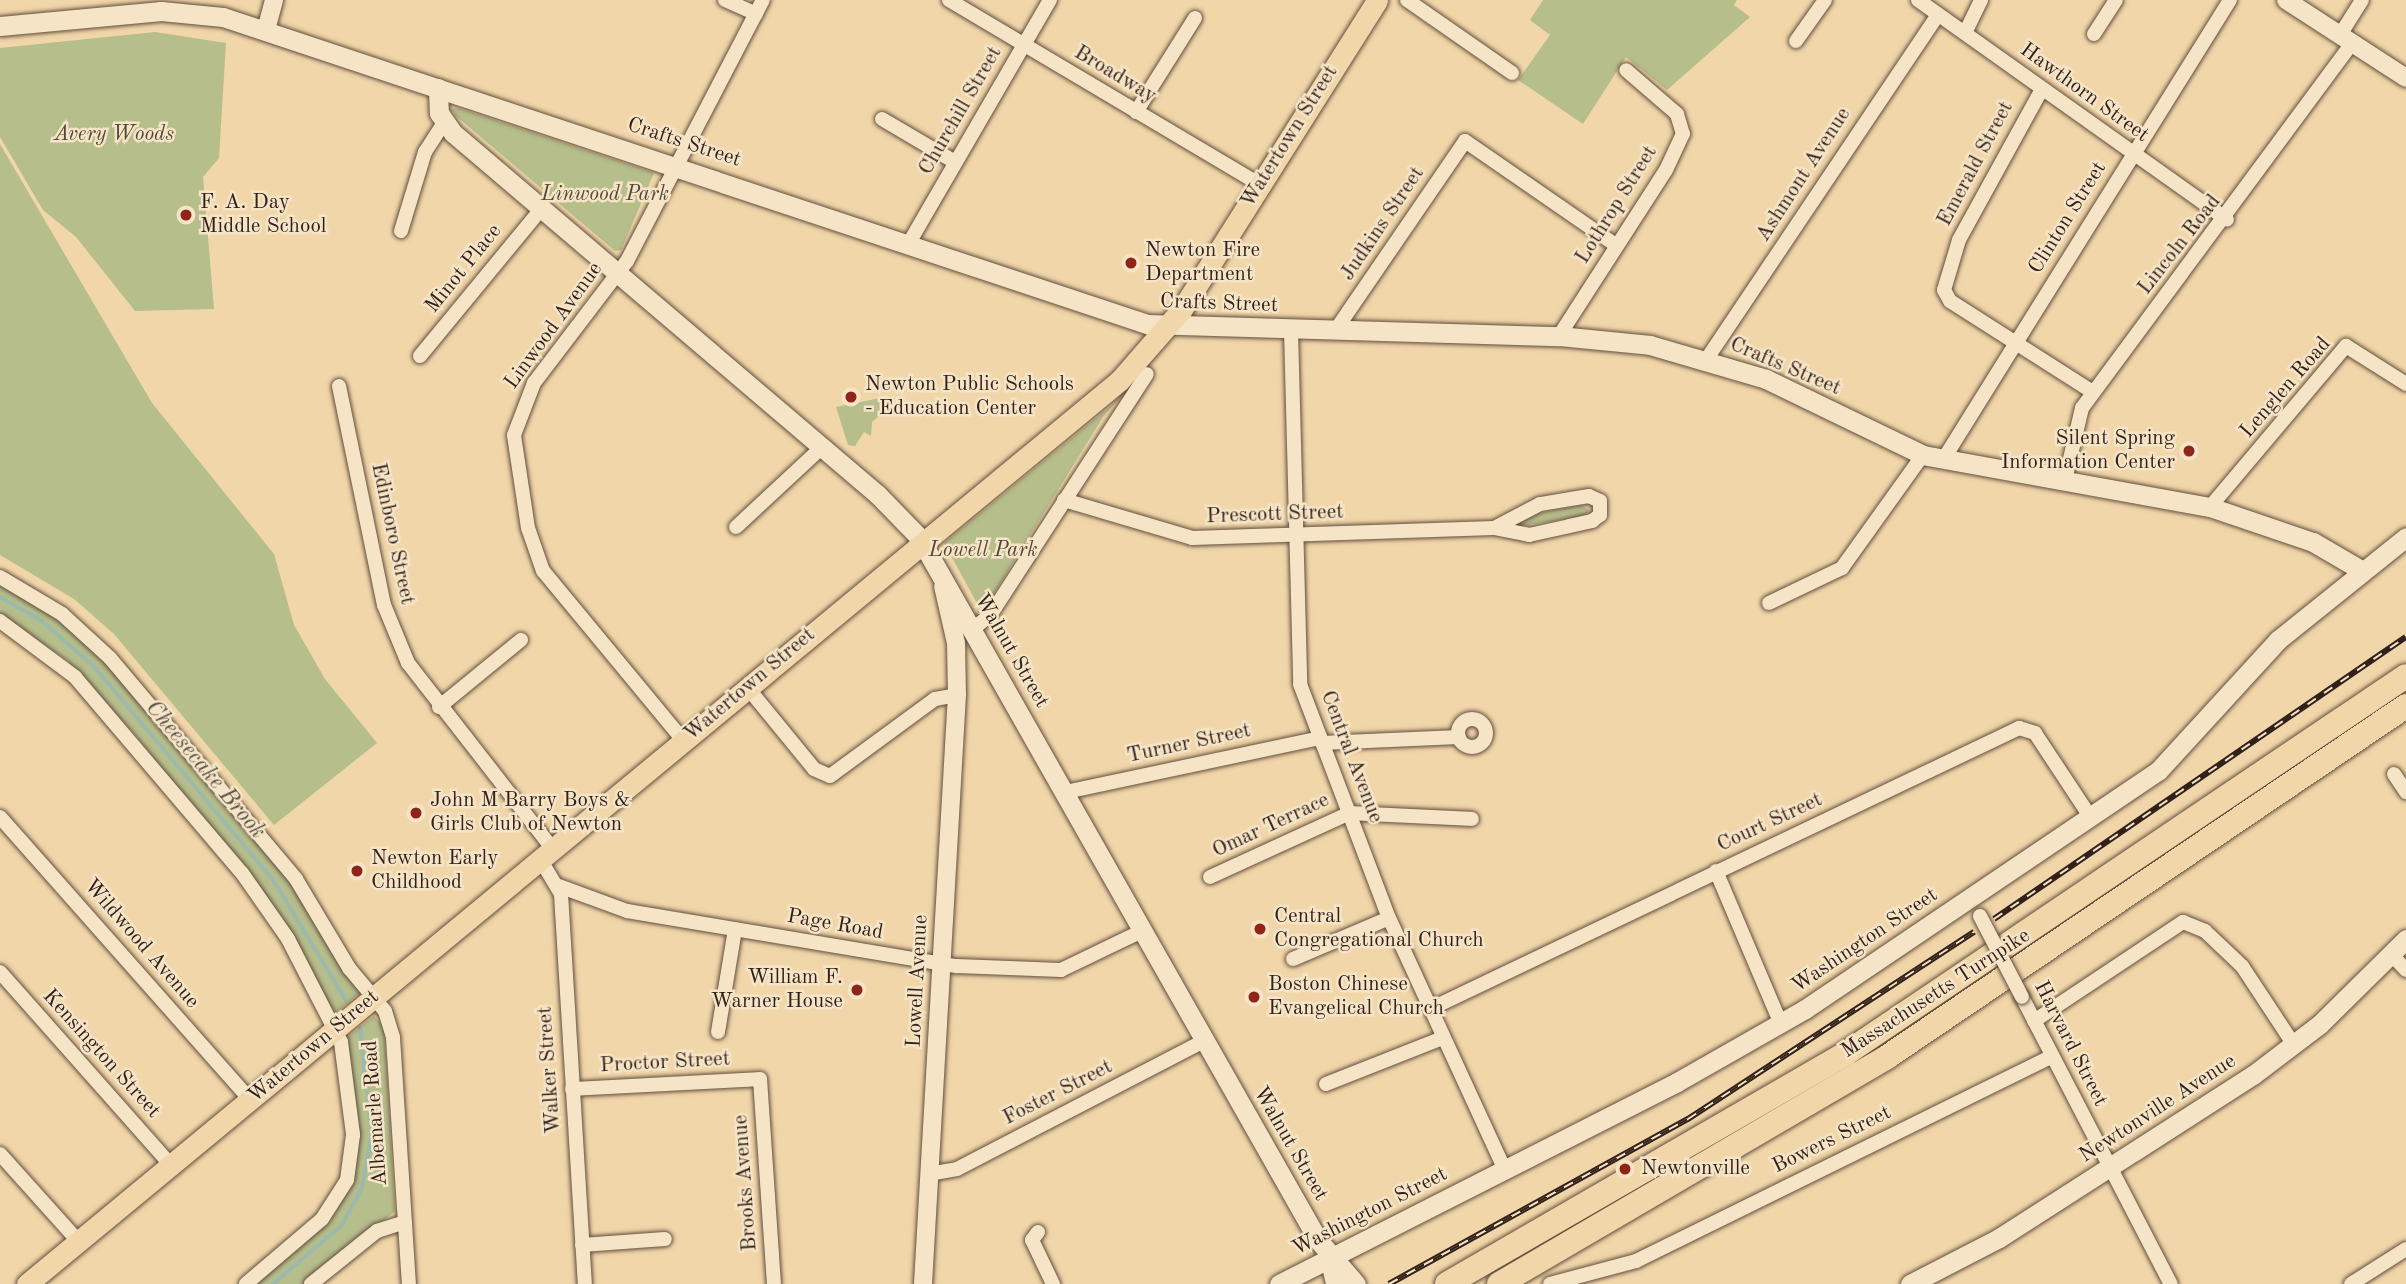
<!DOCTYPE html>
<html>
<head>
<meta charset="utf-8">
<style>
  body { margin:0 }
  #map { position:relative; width:2406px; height:1284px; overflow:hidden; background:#f1d6a9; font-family:"Old Standard TT",serif }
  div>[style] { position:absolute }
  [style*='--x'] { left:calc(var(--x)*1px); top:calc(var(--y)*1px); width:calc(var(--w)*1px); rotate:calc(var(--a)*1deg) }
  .green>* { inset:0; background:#b6be8b }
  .stream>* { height:3.5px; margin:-1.75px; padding:0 1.75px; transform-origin:1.75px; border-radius:1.75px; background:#9bb9ac }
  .roads { filter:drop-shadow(0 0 2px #624e3e) drop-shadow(0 0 2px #624e3e) }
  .minor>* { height:14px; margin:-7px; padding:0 7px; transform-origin:7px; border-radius:7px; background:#f6e4c7 }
  .minor>.ring { margin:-7px; padding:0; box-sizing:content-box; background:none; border:14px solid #f6e4c7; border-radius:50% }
  .tertiary>* { height:18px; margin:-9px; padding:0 9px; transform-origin:9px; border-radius:9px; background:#f6e4c7 }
  .secondary>* { height:19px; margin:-9.5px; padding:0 9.5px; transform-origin:9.5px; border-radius:9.5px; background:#f6e4c7 }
  .primary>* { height:21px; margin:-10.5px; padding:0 10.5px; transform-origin:10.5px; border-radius:10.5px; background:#f1d6a9 }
  .motorway>* { height:24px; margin:-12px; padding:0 12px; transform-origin:12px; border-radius:12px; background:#f1d6a9 }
  .rail>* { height:6px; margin-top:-3px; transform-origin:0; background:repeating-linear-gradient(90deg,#f6e4c7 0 10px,#32211b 0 20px); box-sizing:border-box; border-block:2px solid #32211b }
  .bridges { filter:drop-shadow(0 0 2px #624e3e) drop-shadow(0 0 2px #624e3e) }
  .minor-bridge>* { height:14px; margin:-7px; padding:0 7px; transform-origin:7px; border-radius:7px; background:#f6e4c7 }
  .dots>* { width:19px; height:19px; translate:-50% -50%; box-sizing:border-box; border:4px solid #f6e4c7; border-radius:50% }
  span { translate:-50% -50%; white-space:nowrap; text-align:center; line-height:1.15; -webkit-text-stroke:5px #f6e4c7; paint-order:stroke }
  .street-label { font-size:21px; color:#32211b }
  .park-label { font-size:21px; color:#534837; font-style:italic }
  .poi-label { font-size:21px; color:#32211b }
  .left { translate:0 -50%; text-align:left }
  .right { translate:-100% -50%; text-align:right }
  .water-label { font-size:23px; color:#524f46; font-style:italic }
</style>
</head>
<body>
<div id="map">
  <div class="green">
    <div style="clip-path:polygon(1543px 0,1737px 0,1734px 5px,1750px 17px,1667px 90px,1626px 57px,1583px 124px,1518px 80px,1550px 35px,1530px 20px)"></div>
    <div style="clip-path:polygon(155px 32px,226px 43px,219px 158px,203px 177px,214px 309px,135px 311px,76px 237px,43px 210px,0 137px,0 48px)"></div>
    <div style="clip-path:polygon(458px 108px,654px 173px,621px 250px,615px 251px,455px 115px,451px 109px)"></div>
    <div style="clip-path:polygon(0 144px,152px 403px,274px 554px,294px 625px,325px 679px,377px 743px,274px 825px,114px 634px,74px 599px,0 555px)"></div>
    <div style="clip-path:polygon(1140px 374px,1103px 417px,985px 608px,979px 607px,944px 543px,1112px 405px)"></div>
    <div style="clip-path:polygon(885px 397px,886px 410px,872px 422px,871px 436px,864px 432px,855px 446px,848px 445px,836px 407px)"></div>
    <div style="clip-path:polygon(1582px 505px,1589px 510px,1585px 516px,1514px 527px,1518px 517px)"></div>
    <div style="clip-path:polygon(0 577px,85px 633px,296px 879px,366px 988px,330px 1017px,281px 916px,136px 736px,67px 660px,0 614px)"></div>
    <div style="clip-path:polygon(374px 1016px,384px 1027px,395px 1211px,308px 1284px,244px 1284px,322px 1219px,350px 1168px,341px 1042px)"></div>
  </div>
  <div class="stream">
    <div style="--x:0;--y:597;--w:48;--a:29.7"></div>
    <div style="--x:42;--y:621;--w:69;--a:40.9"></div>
    <div style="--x:94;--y:666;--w:278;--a:50"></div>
    <div style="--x:273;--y:879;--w:141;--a:58.9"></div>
    <div style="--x:273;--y:1284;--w:91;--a:-40.5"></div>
    <div style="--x:342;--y:1225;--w:42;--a:-61.6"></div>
    <div style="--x:362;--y:1188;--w:55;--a:-79.5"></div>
    <div style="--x:372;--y:1134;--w:106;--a:-96.5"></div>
  </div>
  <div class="roads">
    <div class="minor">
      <div style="--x:725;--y:0;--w:34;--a:24"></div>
      <div style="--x:949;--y:0;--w:362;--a:30.7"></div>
      <div style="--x:1407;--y:0;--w:128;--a:34.8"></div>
      <div style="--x:1918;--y:0;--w:379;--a:35.4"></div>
      <div style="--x:1965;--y:33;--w:37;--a:-64"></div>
      <div style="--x:2094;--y:34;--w:40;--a:-57.1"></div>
      <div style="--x:2340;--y:35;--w:41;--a:-57.8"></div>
      <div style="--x:1796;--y:41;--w:50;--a:-54.7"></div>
      <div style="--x:2042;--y:89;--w:172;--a:118.8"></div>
      <div style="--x:1959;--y:240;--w:52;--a:106.7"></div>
      <div style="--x:1944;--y:290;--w:13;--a:61"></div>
      <div style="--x:1950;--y:301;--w:169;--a:32.5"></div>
      <div style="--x:1136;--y:112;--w:111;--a:-57.9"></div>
      <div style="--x:882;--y:119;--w:85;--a:30.5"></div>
      <div style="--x:401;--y:231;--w:83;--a:-73.1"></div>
      <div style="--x:425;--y:152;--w:35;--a:-57"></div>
      <div style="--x:909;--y:243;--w:281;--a:-59.9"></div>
      <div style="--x:1291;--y:330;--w:354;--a:88.5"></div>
      <div style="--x:1300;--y:684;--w:250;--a:69.2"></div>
      <div style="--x:1389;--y:918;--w:277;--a:65.3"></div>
      <div style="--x:1335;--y:331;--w:230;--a:-55.6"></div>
      <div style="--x:1465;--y:141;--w:183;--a:34.6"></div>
      <div style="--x:1559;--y:336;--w:197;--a:-57.2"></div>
      <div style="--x:1666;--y:170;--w:40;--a:-65"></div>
      <div style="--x:1683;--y:134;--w:21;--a:-107"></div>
      <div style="--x:1677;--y:114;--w:67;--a:-139.2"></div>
      <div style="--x:420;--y:356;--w:190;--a:-50.5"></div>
      <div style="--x:1706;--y:360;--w:416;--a:-56.1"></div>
      <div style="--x:339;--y:386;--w:224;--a:78.4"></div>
      <div style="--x:384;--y:605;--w:63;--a:67.5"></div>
      <div style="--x:408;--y:663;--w:236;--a:52.1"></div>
      <div style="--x:1943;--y:460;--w:542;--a:-58.04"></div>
      <div style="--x:2065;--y:480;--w:74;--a:-76.7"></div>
      <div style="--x:2082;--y:408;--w:454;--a:-53.5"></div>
      <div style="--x:1064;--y:500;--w:134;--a:16.5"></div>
      <div style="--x:1192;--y:538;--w:302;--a:-1.9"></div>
      <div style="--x:1494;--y:528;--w:36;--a:11"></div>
      <div style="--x:1529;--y:535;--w:65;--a:-12.5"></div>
      <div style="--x:1592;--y:521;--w:10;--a:-37"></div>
      <div style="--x:1600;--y:515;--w:14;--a:-90"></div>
      <div style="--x:1600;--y:501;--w:12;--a:-156"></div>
      <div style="--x:1589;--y:496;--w:50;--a:170.7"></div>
      <div style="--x:1540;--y:504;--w:52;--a:152.4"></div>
      <div style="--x:2210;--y:507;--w:211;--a:-49.8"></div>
      <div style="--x:2346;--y:346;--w:71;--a:32.3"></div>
      <div style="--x:736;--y:527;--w:117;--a:-42.9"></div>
      <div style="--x:0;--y:577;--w:72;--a:30.8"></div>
      <div style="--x:62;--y:614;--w:65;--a:42.5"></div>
      <div style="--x:110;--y:658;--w:289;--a:49.9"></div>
      <div style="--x:296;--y:879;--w:104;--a:59.2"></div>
      <div style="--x:349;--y:968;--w:56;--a:50.1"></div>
      <div style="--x:385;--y:1011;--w:28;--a:73"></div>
      <div style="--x:393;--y:1038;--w:247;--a:86.3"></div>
      <div style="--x:1769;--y:603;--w:81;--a:-25.6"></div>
      <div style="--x:1842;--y:568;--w:139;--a:-54.4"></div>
      <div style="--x:0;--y:621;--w:94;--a:36.7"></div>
      <div style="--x:75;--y:677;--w:257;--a:49.6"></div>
      <div style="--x:242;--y:873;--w:80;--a:55.1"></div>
      <div style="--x:288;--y:939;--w:116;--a:62.8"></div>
      <div style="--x:341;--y:1042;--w:94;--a:82.6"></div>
      <div style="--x:353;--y:1135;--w:45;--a:97.6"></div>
      <div style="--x:347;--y:1180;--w:46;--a:122.7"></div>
      <div style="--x:322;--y:1219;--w:100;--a:139.5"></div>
      <div style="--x:972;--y:630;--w:25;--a:-40"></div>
      <div style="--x:991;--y:614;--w:286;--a:-57"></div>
      <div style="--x:747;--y:687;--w:106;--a:50.7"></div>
      <div style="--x:814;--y:769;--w:17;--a:24"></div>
      <div style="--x:830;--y:776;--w:130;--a:-36.3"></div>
      <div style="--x:935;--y:699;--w:22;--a:-10"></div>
      <div style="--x:439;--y:707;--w:106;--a:-39.3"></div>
      <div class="ring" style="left:1458px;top:719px;width:14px;height:14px"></div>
      <div style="--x:683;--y:740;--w:219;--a:-129.6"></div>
      <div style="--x:543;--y:571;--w:46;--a:-109.2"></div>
      <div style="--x:528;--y:528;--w:94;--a:-98.6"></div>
      <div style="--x:514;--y:435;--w:56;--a:-69"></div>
      <div style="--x:534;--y:383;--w:153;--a:-52.7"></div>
      <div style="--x:627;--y:261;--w:294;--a:-62.5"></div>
      <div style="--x:1322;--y:743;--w:137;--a:-2.5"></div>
      <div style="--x:2394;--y:774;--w:22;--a:56"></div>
      <div style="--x:1066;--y:792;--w:260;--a:-12"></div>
      <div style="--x:0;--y:817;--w:378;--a:48.5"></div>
      <div style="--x:540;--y:859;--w:41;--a:59"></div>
      <div style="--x:561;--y:894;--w:391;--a:86.5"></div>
      <div style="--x:1716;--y:871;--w:166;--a:67"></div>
      <div style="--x:1210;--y:877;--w:154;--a:-24.6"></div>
      <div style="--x:1350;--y:813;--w:122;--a:2.8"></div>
      <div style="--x:559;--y:886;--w:72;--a:20.2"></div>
      <div style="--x:627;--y:911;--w:335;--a:9.5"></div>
      <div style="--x:957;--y:966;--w:104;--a:2.2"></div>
      <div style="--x:1061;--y:970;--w:92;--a:-25.7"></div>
      <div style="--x:2391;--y:954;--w:22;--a:47"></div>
      <div style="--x:1293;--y:959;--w:104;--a:-23.1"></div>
      <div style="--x:0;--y:972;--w:258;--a:48.5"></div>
      <div style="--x:2022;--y:997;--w:323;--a:62.6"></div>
      <div style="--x:1430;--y:1009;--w:653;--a:-25.5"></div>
      <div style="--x:2019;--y:728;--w:17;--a:17"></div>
      <div style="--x:2035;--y:733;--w:102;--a:56.6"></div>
      <div style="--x:2034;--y:1021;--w:179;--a:-33.6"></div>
      <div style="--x:2183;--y:922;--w:24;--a:22"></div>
      <div style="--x:2205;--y:931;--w:51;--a:43.4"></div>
      <div style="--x:2242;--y:966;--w:95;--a:56.6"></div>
      <div style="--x:718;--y:1032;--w:104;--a:-80.6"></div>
      <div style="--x:1326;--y:1084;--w:126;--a:-21.5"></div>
      <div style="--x:572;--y:1089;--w:188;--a:-3"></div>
      <div style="--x:760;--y:1079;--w:205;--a:86.1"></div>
      <div style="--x:0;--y:1154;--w:117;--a:48.1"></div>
      <div style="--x:929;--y:1174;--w:28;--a:-10"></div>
      <div style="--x:957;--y:1169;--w:278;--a:-27.4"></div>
      <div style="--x:1038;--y:1232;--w:10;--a:127"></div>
      <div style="--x:1032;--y:1240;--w:49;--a:64.5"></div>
      <div style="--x:582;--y:1245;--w:83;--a:-4.1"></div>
      <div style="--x:311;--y:1284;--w:85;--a:-38.8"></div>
      <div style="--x:377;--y:1231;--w:29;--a:-18"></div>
      <div style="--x:1550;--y:1284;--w:89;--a:-15"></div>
      <div style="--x:1636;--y:1261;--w:464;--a:-26.2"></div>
      <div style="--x:2351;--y:1284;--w:65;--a:-32.5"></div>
    </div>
    <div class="tertiary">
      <div style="--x:2286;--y:0;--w:143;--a:33"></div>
      <div style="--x:266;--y:30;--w:31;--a:-75"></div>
      <div style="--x:923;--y:1284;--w:590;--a:-86.7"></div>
      <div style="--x:957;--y:695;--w:52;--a:-91.1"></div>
      <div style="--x:956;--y:643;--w:58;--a:-102.8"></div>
    </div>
    <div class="secondary">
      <div style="--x:0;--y:26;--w:162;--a:-5.3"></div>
      <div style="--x:161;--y:11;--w:62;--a:5.5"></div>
      <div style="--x:223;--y:17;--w:974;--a:18.38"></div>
      <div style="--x:1147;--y:324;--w:412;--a:1.7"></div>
      <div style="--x:1559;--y:336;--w:91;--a:5.6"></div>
      <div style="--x:1650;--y:345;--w:121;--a:16.3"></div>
      <div style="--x:1766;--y:379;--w:174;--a:25.8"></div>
      <div style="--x:1923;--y:455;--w:292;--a:10.3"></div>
      <div style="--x:2210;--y:507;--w:109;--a:18.8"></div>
      <div style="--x:2313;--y:542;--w:56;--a:30.3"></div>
      <div style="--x:438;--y:88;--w:25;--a:88"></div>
      <div style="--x:439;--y:113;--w:24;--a:55"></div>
      <div style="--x:453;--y:133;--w:558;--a:40.42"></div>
      <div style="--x:878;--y:495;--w:59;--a:45.7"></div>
      <div style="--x:919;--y:537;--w:808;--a:60.42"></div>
      <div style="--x:1318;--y:1240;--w:58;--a:49.2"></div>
      <div style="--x:1329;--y:1257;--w:28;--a:77"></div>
      <div style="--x:1279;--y:1284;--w:446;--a:-26.9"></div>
      <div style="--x:1677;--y:1082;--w:147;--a:-29.7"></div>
      <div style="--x:1805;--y:1009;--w:426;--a:-34"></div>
      <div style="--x:2158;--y:771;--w:178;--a:-47.5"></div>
      <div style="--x:2278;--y:640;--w:164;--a:-38.8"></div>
      <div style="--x:1910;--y:1284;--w:100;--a:-27.3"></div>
      <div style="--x:1999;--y:1238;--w:302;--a:-32.7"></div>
      <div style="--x:2253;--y:1075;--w:84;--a:-37.3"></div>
      <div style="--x:2320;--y:1024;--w:121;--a:-44.7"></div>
    </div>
    <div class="primary">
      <div style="--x:27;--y:1284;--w:1418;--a:-39.59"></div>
      <div style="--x:1120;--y:380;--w:94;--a:-48.9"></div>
      <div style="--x:1182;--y:309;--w:365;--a:-57.7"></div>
    </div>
    <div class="motorway">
      <div style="--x:1447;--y:1284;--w:460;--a:-30"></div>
      <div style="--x:1845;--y:1054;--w:676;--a:-33.97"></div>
      <div style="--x:1499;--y:1284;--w:450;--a:-30.3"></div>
      <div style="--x:1887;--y:1057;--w:627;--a:-34.07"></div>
    </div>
  </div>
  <div class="rail">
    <div style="--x:1994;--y:919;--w:499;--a:-34.4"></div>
    <div style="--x:1389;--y:1284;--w:342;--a:-28.9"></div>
    <div style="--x:1688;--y:1119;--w:342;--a:-33.2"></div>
  </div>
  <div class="bridges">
    <div class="minor-bridge">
      <div style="--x:1980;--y:916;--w:91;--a:62.6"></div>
    </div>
  </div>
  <div class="dots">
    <div style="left:186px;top:215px;background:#8f2418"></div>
    <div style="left:1131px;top:263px;background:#8f2418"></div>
    <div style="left:851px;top:397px;background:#8f2418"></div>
    <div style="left:2189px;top:451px;background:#8f2418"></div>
    <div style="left:416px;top:813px;background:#8f2418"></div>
    <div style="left:357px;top:871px;background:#8f2418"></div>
    <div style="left:1260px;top:929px;background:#8f2418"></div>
    <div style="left:857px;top:990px;background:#8f2418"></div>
    <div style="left:1254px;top:997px;background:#8f2418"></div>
    <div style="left:1625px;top:1169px;background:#8f2418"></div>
  </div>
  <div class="street-label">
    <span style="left:1115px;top:75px;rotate:31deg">Broadway</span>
    <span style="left:2084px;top:93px;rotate:36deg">Hawthorn Street</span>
    <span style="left:961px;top:111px;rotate:-60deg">Churchill Street</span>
    <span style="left:1290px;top:137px;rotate:-58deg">Watertown Street</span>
    <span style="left:684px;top:143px;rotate:18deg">Crafts Street</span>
    <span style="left:1976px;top:164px;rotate:-62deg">Emerald Street</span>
    <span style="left:1804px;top:175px;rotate:-57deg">Ashmont Avenue</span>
    <span style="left:1617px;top:205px;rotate:-58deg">Lothrop Street</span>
    <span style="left:2068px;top:218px;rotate:-58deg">Clinton Street</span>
    <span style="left:1383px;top:224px;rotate:-56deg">Judkins Street</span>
    <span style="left:2180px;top:245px;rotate:-52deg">Lincoln Road</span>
    <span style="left:464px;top:269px;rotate:-51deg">Minot Place</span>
    <span style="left:1219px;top:304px;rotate:2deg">Crafts Street</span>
    <span style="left:554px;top:326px;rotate:-54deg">Linwood Avenue</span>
    <span style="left:1785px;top:367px;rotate:23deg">Crafts Street</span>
    <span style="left:2286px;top:388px;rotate:-49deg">Lenglen Road</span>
    <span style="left:1275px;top:515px;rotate:-2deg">Prescott Street</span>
    <span style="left:392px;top:534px;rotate:78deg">Edinboro Street</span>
    <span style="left:1011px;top:651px;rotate:60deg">Walnut Street</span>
    <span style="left:750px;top:685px;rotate:-40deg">Watertown Street</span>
    <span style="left:1189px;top:744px;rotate:-12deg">Turner Street</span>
    <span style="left:1351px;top:757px;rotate:69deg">Central Avenue</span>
    <span style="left:1770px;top:823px;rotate:-25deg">Court Street</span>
    <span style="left:1271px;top:826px;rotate:-25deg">Omar Terrace</span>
    <span style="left:835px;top:925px;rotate:10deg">Page Road</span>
    <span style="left:1865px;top:941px;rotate:-34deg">Washington Street</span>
    <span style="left:141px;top:944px;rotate:49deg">Wildwood Avenue</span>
    <span style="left:918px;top:981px;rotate:-87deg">Lowell Avenue</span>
    <span style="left:1936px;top:994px;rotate:-33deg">Massachusetts Turnpike</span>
    <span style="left:2070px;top:1044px;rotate:63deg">Harvard Street</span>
    <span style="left:314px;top:1047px;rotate:-40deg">Watertown Street</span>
    <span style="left:101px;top:1054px;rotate:48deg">Kensington Street</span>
    <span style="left:665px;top:1063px;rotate:-3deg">Proctor Street</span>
    <span style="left:550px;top:1070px;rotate:-94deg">Walker Street</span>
    <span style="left:1058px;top:1093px;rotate:-27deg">Foster Street</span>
    <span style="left:2158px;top:1109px;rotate:-33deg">Newtonville Avenue</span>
    <span style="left:376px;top:1113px;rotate:-94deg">Albemarle Road</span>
    <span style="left:1832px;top:1140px;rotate:-26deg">Bowers Street</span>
    <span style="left:1290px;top:1144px;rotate:60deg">Walnut Street</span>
    <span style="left:746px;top:1183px;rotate:-94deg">Brooks Avenue</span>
    <span style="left:1370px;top:1212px;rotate:-27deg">Washington Street</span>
  </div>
  <div class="park-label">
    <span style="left:114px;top:135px">Avery Woods</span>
    <span style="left:605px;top:195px">Linwood Park</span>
    <span style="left:983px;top:551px">Lowell Park</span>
  </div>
  <div class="poi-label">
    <span class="left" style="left:200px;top:215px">F. A. Day<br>Middle School</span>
    <span class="left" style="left:1145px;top:263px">Newton Fire<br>Department</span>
    <span class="left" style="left:865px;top:397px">Newton Public Schools<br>- Education Center</span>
    <span class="right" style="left:2175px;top:451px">Silent Spring<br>Information Center</span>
    <span class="left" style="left:430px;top:813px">John M Barry Boys &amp;<br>Girls Club of Newton</span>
    <span class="left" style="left:371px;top:871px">Newton Early<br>Childhood</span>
    <span class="left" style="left:1274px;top:929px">Central<br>Congregational Church</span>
    <span class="right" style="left:843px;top:990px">William F.<br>Warner House</span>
    <span class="left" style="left:1268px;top:997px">Boston Chinese<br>Evangelical Church</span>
    <span class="left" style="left:1641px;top:1169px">Newtonville</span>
  </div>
  <div class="water-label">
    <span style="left:205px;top:770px;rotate:50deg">Cheesecake Brook</span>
  </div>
</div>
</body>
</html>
